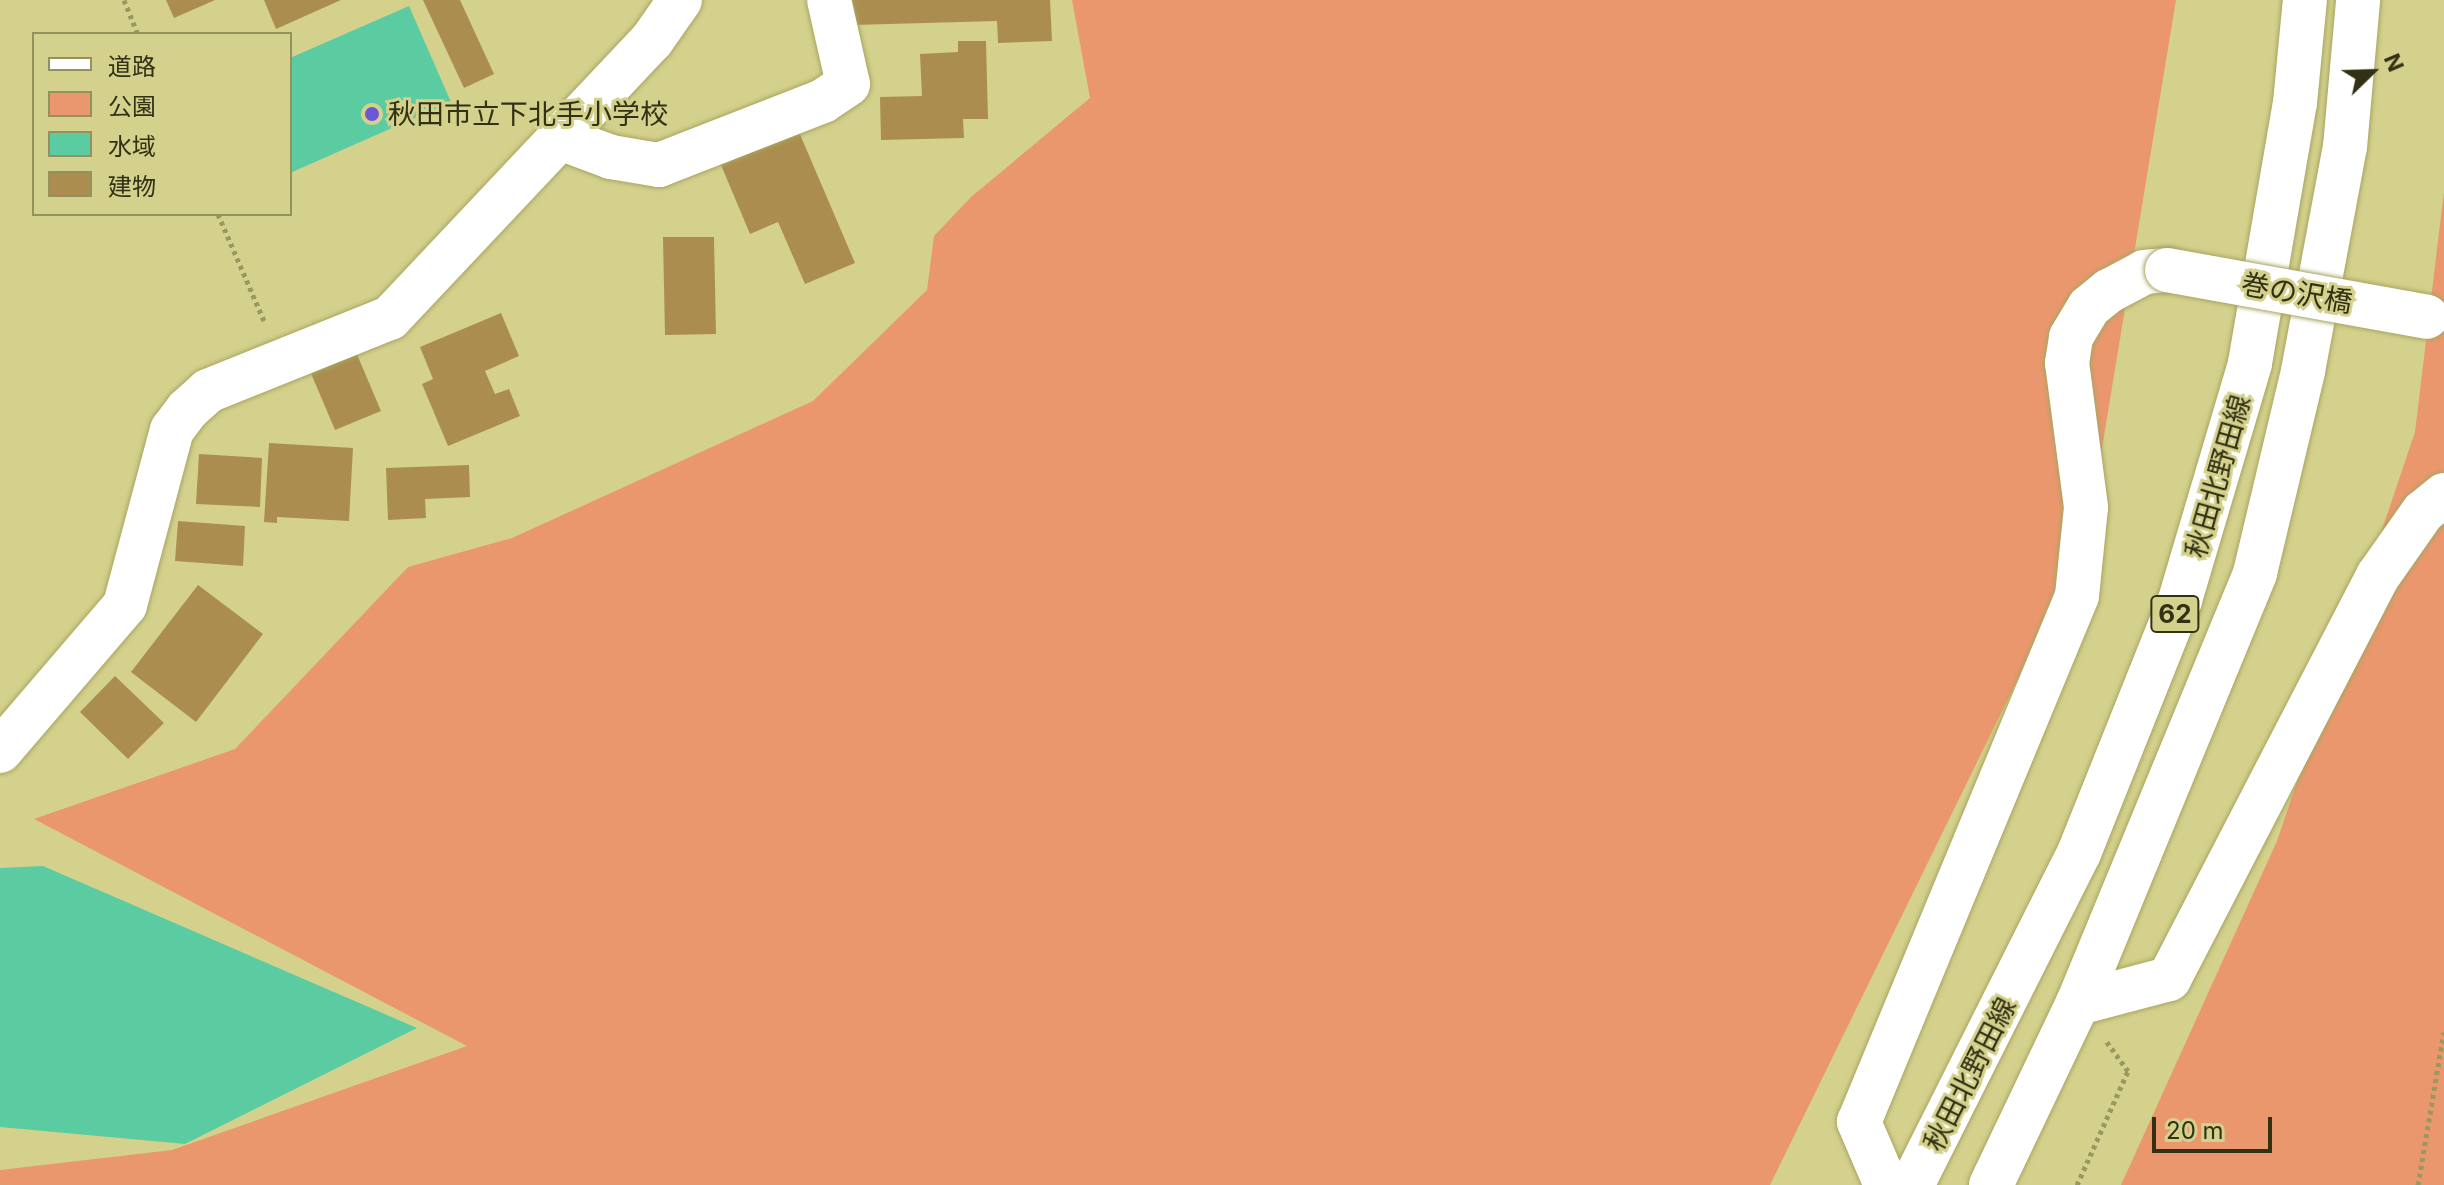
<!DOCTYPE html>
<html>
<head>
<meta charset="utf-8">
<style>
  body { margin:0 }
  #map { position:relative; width:2444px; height:1185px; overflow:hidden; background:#d4d18d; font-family:Inter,"Noto Sans JP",sans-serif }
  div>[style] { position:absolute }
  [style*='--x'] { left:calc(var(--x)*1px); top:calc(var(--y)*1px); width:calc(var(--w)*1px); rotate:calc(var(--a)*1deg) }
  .green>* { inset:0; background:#eb976e }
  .water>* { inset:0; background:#5bcca2 }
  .building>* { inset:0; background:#ab8e4f }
  .path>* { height:5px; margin-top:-2.5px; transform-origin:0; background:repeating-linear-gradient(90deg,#9a9761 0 4px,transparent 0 8px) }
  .roads { filter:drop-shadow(0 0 2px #a8a561) drop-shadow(0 0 2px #a8a561) }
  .street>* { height:44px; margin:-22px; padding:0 22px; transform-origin:22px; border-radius:22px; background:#fff }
  .primary>* { height:44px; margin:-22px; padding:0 22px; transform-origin:22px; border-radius:22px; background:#fff }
  .bridges { filter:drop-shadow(0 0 2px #a8a561) drop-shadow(0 0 2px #a8a561) }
  .street-bridge>* { height:44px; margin:-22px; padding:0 22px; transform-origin:22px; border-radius:22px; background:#fff }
  .dots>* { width:22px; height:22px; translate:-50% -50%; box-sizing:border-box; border:4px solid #d4d18d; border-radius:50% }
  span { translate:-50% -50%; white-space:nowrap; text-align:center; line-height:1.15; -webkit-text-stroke:6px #d4d18d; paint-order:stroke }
  .shield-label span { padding:2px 6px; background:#d4d18d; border:2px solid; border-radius:6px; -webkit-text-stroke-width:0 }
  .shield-label { font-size:26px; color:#323114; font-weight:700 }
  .poi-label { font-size:28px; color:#323114 }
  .left { translate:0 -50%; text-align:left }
  .street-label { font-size:28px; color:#323114 }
  .legend { position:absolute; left:32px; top:32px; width:260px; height:184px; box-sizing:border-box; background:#d4d18d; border:2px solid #93915d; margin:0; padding:10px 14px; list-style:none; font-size:24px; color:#323114 }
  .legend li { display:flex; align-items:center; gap:16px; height:40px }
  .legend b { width:40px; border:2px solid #93915d }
  .north { position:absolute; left:2332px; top:32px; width:80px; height:80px; -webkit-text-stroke:6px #d4d18d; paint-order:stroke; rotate:67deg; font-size:22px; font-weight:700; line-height:32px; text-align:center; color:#323114 }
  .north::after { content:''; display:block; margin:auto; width:28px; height:36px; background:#323114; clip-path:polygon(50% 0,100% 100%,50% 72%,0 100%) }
  .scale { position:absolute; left:2152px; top:1117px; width:120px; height:36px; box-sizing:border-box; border:4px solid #323114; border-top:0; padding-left:10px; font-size:24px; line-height:28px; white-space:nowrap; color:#323114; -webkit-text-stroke:6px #d4d18d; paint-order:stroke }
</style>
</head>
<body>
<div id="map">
  <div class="green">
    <div style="clip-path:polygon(1072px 0,2176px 0,2102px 448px,2053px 607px,1770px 1185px,0 1185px,0 1170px,172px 1150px,467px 1046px,34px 819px,235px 749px,408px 567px,512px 538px,813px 401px,927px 290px,934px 236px,971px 197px,1090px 98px)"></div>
    <div style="clip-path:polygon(2444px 191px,2444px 1185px,2121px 1185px,2277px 841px,2415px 432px)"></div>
  </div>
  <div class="water">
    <div style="clip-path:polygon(409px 6px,451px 102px,290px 173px,290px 58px)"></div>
    <div style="clip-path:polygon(43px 866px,417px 1028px,185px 1144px,0 1127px,0 868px)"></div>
  </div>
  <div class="building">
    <div style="clip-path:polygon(166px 0,215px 0,174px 18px)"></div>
    <div style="clip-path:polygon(264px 0,341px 0,276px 29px)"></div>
    <div style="clip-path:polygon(423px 0,460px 0,494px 74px,464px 88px)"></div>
    <div style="clip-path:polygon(852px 0,1050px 0,1052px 41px,998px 43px,997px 21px,853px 25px)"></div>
    <div style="clip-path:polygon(958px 41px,986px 41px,988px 119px,963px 119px,964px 138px,881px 140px,880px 97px,922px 96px,920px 54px,958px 52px)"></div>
    <div style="clip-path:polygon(799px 132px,855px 263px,805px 284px,778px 222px,750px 234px,721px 165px)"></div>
    <div style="clip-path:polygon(663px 237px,714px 237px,716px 334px,665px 335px)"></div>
    <div style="clip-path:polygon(501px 313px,519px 356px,485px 371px,495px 394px,509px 389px,520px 416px,448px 446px,422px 384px,433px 379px,420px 347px)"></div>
    <div style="clip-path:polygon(356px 352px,381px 411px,335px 430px,310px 371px)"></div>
    <div style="clip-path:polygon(269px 443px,353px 448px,349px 521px,277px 517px,277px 523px,264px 522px)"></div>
    <div style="clip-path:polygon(199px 454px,262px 458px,260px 507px,196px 504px)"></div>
    <div style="clip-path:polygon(469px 465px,470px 497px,425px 499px,426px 518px,388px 520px,386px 468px)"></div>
    <div style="clip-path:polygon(178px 521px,245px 526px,243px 566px,175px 561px)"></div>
    <div style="clip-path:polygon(198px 585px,263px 634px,196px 722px,131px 672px)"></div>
    <div style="clip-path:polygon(115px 676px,164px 723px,128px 759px,80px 712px)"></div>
  </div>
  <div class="path">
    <div style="--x:124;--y:0;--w:37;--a:68"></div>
    <div style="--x:218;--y:214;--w:119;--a:66.7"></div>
    <div style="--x:2077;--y:1185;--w:125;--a:-65.9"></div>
    <div style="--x:2128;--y:1071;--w:39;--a:-126"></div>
    <div style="--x:2418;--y:1185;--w:155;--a:-80.4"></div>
  </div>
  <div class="roads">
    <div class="street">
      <div style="--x:560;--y:138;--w:54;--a:20.4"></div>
      <div style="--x:611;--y:157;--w:49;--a:9.5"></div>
      <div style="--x:659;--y:165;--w:176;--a:-21.3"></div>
      <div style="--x:823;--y:101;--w:30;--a:-34"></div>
      <div style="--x:848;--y:84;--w:86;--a:-102.7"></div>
      <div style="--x:0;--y:751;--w:192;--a:-49.4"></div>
      <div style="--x:125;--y:605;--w:181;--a:-75"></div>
      <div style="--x:172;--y:430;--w:25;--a:-53"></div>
      <div style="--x:187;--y:410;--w:28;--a:-42"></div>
      <div style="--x:208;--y:391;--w:196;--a:-21.9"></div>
      <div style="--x:390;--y:318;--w:382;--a:-46.7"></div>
      <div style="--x:652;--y:40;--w:49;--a:-55"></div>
      <div style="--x:2078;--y:1003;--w:94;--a:-14.8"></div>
      <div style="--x:2169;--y:979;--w:454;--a:-62.6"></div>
      <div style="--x:2378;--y:576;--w:78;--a:-54.9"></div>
      <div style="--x:2423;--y:512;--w:27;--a:-39"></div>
      <div style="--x:1886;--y:1185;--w:69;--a:-113.2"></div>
      <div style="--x:1859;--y:1122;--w:569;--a:-67.49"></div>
      <div style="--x:2077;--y:596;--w:89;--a:-84.2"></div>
      <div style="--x:2086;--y:507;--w:145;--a:-97.5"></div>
      <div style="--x:2067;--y:363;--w:26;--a:-81"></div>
      <div style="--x:2071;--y:337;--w:35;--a:-59"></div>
      <div style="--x:2089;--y:307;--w:26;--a:-39"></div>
      <div style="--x:2109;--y:291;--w:40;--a:-28"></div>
      <div style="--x:2144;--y:272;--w:23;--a:-5"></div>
    </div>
    <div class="primary">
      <div style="--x:1912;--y:1185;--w:372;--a:-63.3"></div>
      <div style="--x:2079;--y:853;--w:272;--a:-68.2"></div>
      <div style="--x:2180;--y:600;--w:247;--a:-73.5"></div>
      <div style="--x:2250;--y:363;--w:264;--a:-80.2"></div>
      <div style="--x:2295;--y:103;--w:103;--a:-84.5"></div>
      <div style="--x:1991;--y:1185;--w:202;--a:-64.5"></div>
      <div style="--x:2078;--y:1003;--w:465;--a:-67.6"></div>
      <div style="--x:2255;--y:573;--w:208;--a:-76.6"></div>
      <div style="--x:2303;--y:371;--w:228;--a:-79.4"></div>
      <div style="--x:2345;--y:147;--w:148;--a:-84.9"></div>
    </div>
  </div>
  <div class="bridges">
    <div class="street-bridge">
      <div style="--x:2167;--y:270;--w:264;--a:10.2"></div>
    </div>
  </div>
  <div class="dots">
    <div style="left:372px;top:114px;background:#6a57d1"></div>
  </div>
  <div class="shield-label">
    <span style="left:2175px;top:614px">62</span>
  </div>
  <div class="poi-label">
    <span class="left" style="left:388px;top:114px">秋田市立下北手小学校</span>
  </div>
  <div class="street-label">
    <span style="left:2297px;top:293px;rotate:10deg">巻の沢橋</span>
    <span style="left:2218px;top:476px;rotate:-74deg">秋田北野田線</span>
    <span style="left:1970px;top:1074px;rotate:-63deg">秋田北野田線</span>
  </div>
  <ul class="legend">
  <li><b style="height:10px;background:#fff"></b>道路</li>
  <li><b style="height:22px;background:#eb976e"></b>公園</li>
  <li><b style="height:22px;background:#5bcca2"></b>水域</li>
  <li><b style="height:22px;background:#ab8e4f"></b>建物</li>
  </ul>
  <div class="north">N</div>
  <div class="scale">20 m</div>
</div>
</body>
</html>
